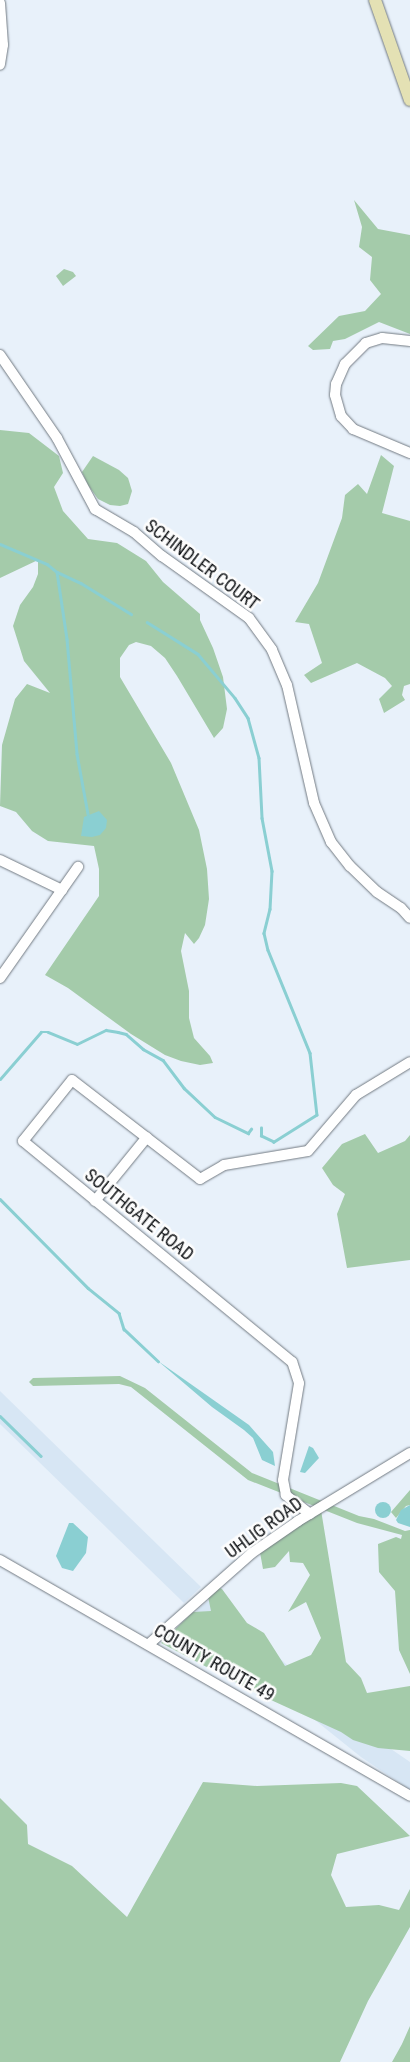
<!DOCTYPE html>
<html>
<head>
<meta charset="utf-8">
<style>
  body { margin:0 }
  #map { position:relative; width:410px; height:2062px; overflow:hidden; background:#e8f1fa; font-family:"Roboto Condensed",sans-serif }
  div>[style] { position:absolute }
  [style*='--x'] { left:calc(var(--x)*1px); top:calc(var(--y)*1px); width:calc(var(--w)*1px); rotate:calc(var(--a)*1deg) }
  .built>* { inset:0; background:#d7e6f4 }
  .green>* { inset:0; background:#a4cbaa }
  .water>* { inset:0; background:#8acfd2 }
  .round { border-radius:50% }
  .stream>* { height:2.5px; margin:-1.25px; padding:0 1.25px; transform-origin:1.25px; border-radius:1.25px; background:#8acfd2 }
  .roads { filter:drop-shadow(0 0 1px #727a82) drop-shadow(0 0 1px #727a82) }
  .minor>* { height:10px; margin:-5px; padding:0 5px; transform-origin:5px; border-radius:5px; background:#fff }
  .major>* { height:12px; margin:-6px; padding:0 6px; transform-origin:6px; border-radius:6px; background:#e4e1b4 }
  span { translate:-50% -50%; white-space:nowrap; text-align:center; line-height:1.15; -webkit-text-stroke:5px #fdfdfd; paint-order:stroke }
  .street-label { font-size:18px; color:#0e1114 }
</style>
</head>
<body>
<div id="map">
  <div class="built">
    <div style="clip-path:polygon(0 1391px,201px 1587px,184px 1603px,0 1424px)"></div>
    <div style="clip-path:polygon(214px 1596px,305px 1682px,356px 1725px,410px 1762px,410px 1790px,361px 1757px,290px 1700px,196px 1611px)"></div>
  </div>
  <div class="green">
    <div style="clip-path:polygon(354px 200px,378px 229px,410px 235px,410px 334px,379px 322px,345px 339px,333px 341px,330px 349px,313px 350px,308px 346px,339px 316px,365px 311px,381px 294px,370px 280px,372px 257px,359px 247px,362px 227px)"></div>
    <div style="clip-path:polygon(64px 269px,73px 272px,76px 276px,63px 286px,56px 276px)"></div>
    <div style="clip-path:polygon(0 430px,29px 433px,59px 456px,63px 473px,54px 487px,63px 511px,88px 539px,117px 543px,146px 561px,163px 582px,200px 614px,200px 620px,213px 648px,223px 677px,227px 709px,223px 728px,214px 738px,177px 676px,165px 658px,151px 646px,136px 642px,129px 645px,120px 658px,120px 677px,171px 763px,199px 830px,207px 869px,209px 899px,205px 925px,199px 938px,194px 944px,185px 933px,181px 951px,189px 991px,189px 1018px,194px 1038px,210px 1056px,213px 1063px,200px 1065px,181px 1061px,165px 1055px,131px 1034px,68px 988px,45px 975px,99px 896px,99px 869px,94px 846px,48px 841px,32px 831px,16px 812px,0 806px,2px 745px,15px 699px,27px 684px,50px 693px,24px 661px,13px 626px,20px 605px,33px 587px,38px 574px,38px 560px,0 578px)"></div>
    <div style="clip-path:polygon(381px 455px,394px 466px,382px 513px,410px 521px,410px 684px,404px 686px,402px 695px,405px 700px,384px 713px,379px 699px,392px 686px,385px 678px,357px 663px,311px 683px,304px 675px,322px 663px,309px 624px,295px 622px,318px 583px,342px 518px,345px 495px,358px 484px,367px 494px)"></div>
    <div style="clip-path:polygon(93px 456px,119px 470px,128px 478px,132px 491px,128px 504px,120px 506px,110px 505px,98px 499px,88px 485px,82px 472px)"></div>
    <div style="clip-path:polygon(365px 1134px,378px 1153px,405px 1141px,410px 1135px,410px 1260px,347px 1268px,337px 1214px,345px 1194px,333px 1185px,322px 1168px,342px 1144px)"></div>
    <div style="clip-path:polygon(120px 1376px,145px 1388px,252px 1473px,359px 1516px,374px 1519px,405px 1531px,410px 1530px,410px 1674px,399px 1650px,395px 1591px,379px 1572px,378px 1544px,396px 1537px,401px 1539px,402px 1535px,357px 1523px,248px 1480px,131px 1387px,119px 1384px,33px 1386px,29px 1382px,33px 1378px)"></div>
    <div style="clip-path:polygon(410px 1490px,410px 1505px,406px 1506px,396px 1518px,391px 1512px)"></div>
    <div style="clip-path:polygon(321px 1510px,346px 1662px,361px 1678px,367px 1693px,410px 1686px,410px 1751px,378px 1748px,353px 1740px,341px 1732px,260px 1695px,161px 1643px,193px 1612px,211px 1611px,207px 1592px,214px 1585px,222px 1589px,247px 1623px,264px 1633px,285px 1666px,311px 1655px,321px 1638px,306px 1602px,288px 1612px,310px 1575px,303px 1563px,290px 1562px,289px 1551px,275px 1567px,263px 1569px,259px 1547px)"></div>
    <div style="clip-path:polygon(203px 1782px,257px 1786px,341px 1783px,357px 1786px,410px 1836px,337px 1854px,331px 1875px,346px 1907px,379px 1905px,399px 1910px,410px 1889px,410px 1927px,368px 2001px,340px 2062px,0 2062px,0 1798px,27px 1825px,28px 1844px,72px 1866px,127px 1917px)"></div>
    <div style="clip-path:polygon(410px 2026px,410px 2062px,392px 2062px,402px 2044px)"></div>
  </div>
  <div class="water">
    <div style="clip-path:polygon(99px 811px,107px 820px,106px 828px,100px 835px,92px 837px,81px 836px,84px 817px)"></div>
    <div style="clip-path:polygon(158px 1361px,249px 1425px,273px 1452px,275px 1466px,262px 1460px,253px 1438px,244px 1430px,212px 1407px)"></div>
    <div style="clip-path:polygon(309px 1446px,313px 1448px,319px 1458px,305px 1473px,300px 1472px)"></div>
    <div class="round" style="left:375px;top:1502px;width:16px;height:16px"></div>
    <div style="clip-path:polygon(410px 1505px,410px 1527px,398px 1523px,396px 1520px,401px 1510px)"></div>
    <div style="clip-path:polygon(69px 1523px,73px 1523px,88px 1537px,86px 1553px,73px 1571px,62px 1568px,56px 1556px)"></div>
  </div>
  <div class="stream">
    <div style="--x:0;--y:544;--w:51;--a:23.1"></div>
    <div style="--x:47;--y:564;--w:13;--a:39"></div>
    <div style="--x:57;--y:572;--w:26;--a:25"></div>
    <div style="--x:81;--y:583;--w:59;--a:31.8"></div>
    <div style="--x:57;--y:572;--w:68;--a:81.5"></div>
    <div style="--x:67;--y:639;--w:115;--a:85"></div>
    <div style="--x:77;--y:754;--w:61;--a:79.6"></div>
    <div style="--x:147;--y:622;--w:60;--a:32.1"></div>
    <div style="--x:198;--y:654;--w:57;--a:49.9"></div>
    <div style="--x:235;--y:698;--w:24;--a:57"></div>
    <div style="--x:248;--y:718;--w:41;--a:74.6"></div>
    <div style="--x:259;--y:758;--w:60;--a:87.1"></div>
    <div style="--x:262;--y:818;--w:54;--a:79.3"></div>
    <div style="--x:272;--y:871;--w:38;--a:93"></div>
    <div style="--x:270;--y:909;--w:25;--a:104"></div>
    <div style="--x:264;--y:933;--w:17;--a:77"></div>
    <div style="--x:268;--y:950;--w:111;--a:67.8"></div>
    <div style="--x:310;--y:1053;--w:62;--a:83.6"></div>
    <div style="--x:317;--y:1115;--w:51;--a:147.9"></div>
    <div style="--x:274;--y:1142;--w:14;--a:-155"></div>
    <div style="--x:261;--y:1136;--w:8;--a:-90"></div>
    <div style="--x:0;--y:1079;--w:62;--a:-48.9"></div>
    <div style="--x:41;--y:1032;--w:7;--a:0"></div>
    <div style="--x:48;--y:1032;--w:31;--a:22"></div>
    <div style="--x:77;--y:1044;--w:32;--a:-26"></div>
    <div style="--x:106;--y:1030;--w:12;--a:9"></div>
    <div style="--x:118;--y:1032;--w:8;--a:14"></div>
    <div style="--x:126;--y:1034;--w:23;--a:41"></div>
    <div style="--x:143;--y:1049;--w:23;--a:29"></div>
    <div style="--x:163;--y:1060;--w:35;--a:53"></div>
    <div style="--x:184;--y:1088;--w:42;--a:43.1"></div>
    <div style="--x:215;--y:1117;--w:37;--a:26"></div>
    <div style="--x:248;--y:1133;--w:5;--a:-53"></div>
    <div style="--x:0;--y:1199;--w:125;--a:45.3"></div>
    <div style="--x:88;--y:1288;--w:40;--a:39"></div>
    <div style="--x:119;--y:1313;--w:17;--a:73"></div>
    <div style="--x:124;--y:1329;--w:47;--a:43.3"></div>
    <div style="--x:0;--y:1416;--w:57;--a:44.3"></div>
  </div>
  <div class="roads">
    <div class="minor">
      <div style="--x:0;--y:3;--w:42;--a:85.9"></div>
      <div style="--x:3;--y:45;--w:20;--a:99"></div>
      <div style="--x:410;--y:341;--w:28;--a:-174"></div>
      <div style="--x:382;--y:338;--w:17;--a:163"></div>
      <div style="--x:366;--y:343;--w:30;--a:135"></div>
      <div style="--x:345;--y:364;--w:22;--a:114"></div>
      <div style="--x:336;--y:384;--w:11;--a:95"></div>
      <div style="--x:335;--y:395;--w:22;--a:74"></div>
      <div style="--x:341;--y:416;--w:18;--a:47"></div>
      <div style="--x:353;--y:429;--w:62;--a:22.8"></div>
      <div style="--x:0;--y:355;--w:101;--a:55.5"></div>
      <div style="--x:57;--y:438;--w:81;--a:61.8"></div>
      <div style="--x:95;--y:509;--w:45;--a:30.5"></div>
      <div style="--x:134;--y:532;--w:37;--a:41"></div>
      <div style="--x:162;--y:556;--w:107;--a:35.5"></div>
      <div style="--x:249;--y:618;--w:39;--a:54"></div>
      <div style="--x:272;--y:650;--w:38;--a:67"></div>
      <div style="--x:287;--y:685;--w:121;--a:77.1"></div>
      <div style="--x:314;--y:803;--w:43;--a:66.4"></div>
      <div style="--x:331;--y:842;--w:31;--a:52"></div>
      <div style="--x:350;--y:866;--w:37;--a:44"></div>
      <div style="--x:377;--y:892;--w:29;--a:34"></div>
      <div style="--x:401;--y:908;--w:13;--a:48"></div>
      <div style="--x:0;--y:860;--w:69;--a:25.8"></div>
      <div style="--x:0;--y:978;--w:136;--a:-54.9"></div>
      <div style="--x:95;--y:1201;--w:82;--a:-50.9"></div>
      <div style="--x:310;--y:1514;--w:31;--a:-142"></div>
      <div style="--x:286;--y:1495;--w:15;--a:-101"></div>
      <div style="--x:283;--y:1480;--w:98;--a:-80.6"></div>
      <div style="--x:299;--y:1383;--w:22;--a:-108"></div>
      <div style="--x:292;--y:1362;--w:348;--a:-140.6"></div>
      <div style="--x:23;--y:1141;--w:78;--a:-51.2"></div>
      <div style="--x:72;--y:1080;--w:162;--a:37.7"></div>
      <div style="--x:200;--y:1179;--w:28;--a:-30"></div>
      <div style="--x:224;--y:1165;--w:85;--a:-9.5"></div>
      <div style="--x:308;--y:1151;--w:74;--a:-49.4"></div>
      <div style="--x:356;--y:1095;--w:63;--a:-31.4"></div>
      <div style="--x:0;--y:1560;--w:473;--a:29.9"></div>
      <div style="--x:149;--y:1644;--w:137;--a:-41.5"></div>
      <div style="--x:252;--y:1553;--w:56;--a:-34.8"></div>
      <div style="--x:298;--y:1521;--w:131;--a:-31.3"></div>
    </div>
    <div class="major">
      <div style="--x:375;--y:0;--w:106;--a:70.7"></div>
    </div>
  </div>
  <div class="street-label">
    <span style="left:202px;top:565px;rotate:37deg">SCHINDLER COURT</span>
    <span style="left:139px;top:1215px;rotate:39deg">SOUTHGATE ROAD</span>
    <span style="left:264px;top:1528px;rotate:-36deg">UHLIG ROAD</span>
    <span style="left:214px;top:1663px;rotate:30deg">COUNTY ROUTE 49</span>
  </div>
</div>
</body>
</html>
